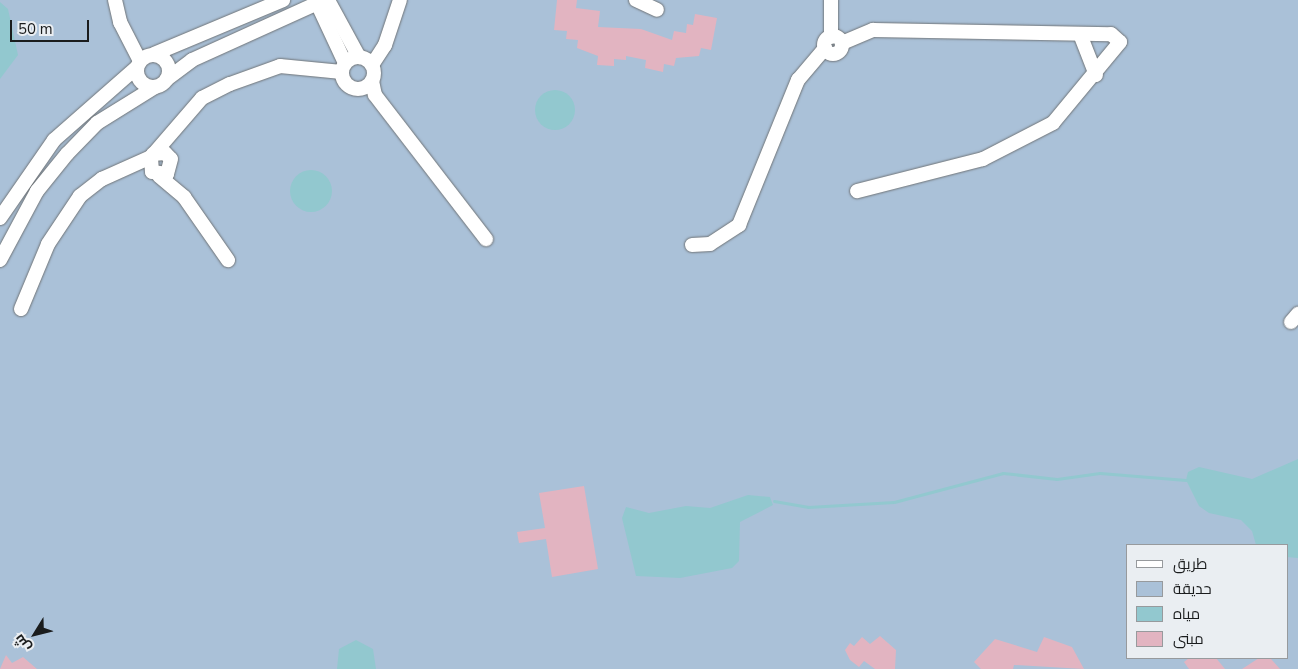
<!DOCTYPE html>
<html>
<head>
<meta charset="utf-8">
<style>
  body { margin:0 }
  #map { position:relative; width:1298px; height:669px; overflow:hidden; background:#dde1e5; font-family:"Nunito Sans",Cairo,sans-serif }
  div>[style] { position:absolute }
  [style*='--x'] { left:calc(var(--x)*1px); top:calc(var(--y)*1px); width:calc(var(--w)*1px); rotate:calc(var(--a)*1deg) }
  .green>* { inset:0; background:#aac1d8 }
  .water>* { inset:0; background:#92c8cf }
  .round { border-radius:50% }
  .stream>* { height:3px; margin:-1.5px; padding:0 1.5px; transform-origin:1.5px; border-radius:1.5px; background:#92c8cf }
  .building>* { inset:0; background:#e2b4c1 }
  .roads { filter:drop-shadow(0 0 1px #707477) drop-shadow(0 0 1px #707477) }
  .minor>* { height:14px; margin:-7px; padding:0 7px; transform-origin:7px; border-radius:7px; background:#fff }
  .minor>.ring { margin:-7px; padding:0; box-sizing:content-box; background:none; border:14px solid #fff; border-radius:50% }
  span { translate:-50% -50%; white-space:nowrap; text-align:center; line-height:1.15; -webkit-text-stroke:4px #eaeef2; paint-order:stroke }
  .legend { position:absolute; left:1126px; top:544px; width:162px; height:115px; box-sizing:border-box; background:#eaeef2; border:1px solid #979a9d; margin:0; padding:6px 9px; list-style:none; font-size:15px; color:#1a1c1d }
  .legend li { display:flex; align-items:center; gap:10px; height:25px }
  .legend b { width:25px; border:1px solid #979a9d }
  .north { position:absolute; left:10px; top:609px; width:50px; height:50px; -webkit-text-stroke:4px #eaeef2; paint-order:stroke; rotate:234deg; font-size:14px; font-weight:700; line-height:20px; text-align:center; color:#1a1c1d }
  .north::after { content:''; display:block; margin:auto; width:18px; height:22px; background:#1a1c1d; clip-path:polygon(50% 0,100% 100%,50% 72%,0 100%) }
  .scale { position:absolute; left:10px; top:20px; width:79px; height:22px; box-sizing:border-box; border:2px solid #1a1c1d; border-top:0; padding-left:6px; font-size:15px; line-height:18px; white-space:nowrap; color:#1a1c1d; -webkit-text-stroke:4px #eaeef2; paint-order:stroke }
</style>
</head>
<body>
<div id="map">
  <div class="green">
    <div style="clip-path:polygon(evenodd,0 0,1298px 0,1298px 669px,0 669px,0 0,1127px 545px,1287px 545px,1287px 658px,1127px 658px,1127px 545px)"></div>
  </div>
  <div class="water">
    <div style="clip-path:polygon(0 2px,8px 9px,18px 55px,0 79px)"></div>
    <div class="round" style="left:535px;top:90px;width:40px;height:40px"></div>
    <div class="round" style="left:290px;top:170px;width:42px;height:42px"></div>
    <div style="clip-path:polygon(1298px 459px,1298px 558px,1287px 557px,1287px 545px,1256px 545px,1252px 531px,1241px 520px,1209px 513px,1199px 506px,1186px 480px,1188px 472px,1199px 467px,1252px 479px)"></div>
    <div style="clip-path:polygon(748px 495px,770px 497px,773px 505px,740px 522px,739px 561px,732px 568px,680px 578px,636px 576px,622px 518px,626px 507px,649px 513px,686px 506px,710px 508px)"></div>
    <div style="clip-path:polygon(356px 640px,373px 649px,376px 669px,337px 669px,339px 649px)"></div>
  </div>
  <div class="stream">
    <div style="--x:774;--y:501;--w:35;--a:10"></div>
    <div style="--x:808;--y:507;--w:86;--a:-3.3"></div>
    <div style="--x:894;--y:502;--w:113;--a:-14.9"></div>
    <div style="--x:1003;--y:473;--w:54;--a:6.3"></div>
    <div style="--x:1057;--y:479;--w:43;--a:-7.9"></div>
    <div style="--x:1100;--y:473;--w:86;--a:4.7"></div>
  </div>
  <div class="building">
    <div style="clip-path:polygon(557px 0,577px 0,576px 8px,600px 11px,598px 27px,641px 29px,672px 40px,674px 31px,686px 33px,687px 24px,693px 25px,695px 14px,717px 18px,711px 50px,701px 48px,699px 56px,676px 58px,674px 66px,664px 64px,663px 72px,645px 68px,646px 60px,626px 56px,626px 60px,614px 59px,614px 66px,597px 65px,598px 56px,577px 48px,578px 40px,566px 39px,567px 31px,554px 30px)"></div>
    <div style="clip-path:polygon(584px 486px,598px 569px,552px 577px,546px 539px,519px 543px,517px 532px,545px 528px,539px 493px)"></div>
    <div style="clip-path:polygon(880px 636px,896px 650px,895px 669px,875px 669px,864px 661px,859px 667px,850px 660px,845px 650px,850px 643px,854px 646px,862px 637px,870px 644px)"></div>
    <div style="clip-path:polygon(1044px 637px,1072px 647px,1084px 669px,1014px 665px,1013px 669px,981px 669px,974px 662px,995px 639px,1037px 652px)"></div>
    <div style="clip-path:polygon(6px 655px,12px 663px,23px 657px,37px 669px,0 669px)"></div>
    <div style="clip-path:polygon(1189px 658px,1216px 658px,1225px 669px,1189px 669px,1184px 662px)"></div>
    <div style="clip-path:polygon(1259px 658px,1271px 659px,1280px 669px,1242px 669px)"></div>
  </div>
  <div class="roads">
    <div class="minor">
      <div style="--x:115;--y:0;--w:23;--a:77"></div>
      <div style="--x:120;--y:22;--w:44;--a:62.9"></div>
      <div style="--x:328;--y:0;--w:65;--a:61.5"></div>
      <div style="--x:636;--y:0;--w:23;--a:25"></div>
      <div style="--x:831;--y:0;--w:37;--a:90"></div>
      <div style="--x:317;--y:3;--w:66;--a:65"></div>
      <div style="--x:1080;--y:34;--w:44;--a:68.7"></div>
      <div class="ring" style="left:824px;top:36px;width:4px;height:4px"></div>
      <div style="--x:842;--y:43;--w:34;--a:-23"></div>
      <div style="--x:873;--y:30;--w:238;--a:1"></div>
      <div style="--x:1111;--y:34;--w:12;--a:42"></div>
      <div style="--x:1120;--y:42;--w:105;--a:129.6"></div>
      <div style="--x:1053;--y:123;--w:79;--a:152.8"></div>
      <div style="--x:983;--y:159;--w:130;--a:165.7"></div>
      <div style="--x:154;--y:54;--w:140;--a:-22.7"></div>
      <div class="ring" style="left:137px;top:55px;width:18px;height:18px"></div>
      <div class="ring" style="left:342px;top:57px;width:18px;height:18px"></div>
      <div style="--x:372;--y:65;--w:24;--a:-57"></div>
      <div style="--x:385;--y:45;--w:47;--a:-71.6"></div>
      <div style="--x:167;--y:79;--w:31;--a:-37"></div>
      <div style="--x:192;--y:60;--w:145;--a:-24.4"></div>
      <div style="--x:372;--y:81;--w:14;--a:78"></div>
      <div style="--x:375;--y:95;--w:182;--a:52.4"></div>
      <div style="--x:153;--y:154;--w:12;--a:-5"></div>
      <div style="--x:165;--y:153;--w:8;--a:45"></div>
      <div style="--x:171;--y:159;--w:16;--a:105"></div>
      <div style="--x:167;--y:174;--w:15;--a:-172"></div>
      <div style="--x:152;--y:172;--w:15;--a:-94"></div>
      <div style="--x:151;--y:157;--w:78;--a:-49.2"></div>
      <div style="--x:202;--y:98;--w:31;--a:-27"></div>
      <div style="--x:230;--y:84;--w:53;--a:-19.8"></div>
      <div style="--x:280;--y:66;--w:62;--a:5.5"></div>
      <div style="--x:159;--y:176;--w:33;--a:40"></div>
      <div style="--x:184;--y:197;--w:77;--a:55.1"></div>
      <div style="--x:0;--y:218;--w:95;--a:-55.3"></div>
      <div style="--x:54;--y:140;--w:111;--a:-41.3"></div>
      <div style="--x:692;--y:245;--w:18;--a:-3"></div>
      <div style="--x:710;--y:244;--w:35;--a:-33"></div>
      <div style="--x:739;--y:225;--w:157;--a:-67.9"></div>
      <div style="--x:798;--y:80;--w:42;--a:-49.8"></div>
      <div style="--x:0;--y:260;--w:78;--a:-61.8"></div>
      <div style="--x:37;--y:191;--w:48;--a:-51"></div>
      <div style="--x:67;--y:154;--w:43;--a:-45.9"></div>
      <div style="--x:97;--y:123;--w:68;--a:-31.8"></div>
      <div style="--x:21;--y:309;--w:70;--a:-67.4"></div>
      <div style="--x:48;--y:244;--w:58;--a:-56.3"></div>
      <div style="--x:80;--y:196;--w:28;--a:-38"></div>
      <div style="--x:102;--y:179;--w:54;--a:-24.2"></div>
      <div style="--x:1291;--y:322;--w:11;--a:-49"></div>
    </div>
  </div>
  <ul class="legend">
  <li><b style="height:6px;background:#fff"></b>طريق</li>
  <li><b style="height:14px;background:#aac1d8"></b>حديقة</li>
  <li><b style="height:14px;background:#92c8cf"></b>مياه</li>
  <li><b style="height:14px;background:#e2b4c1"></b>مبنى</li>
  </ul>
  <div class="north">ش</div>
  <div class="scale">50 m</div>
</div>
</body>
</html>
